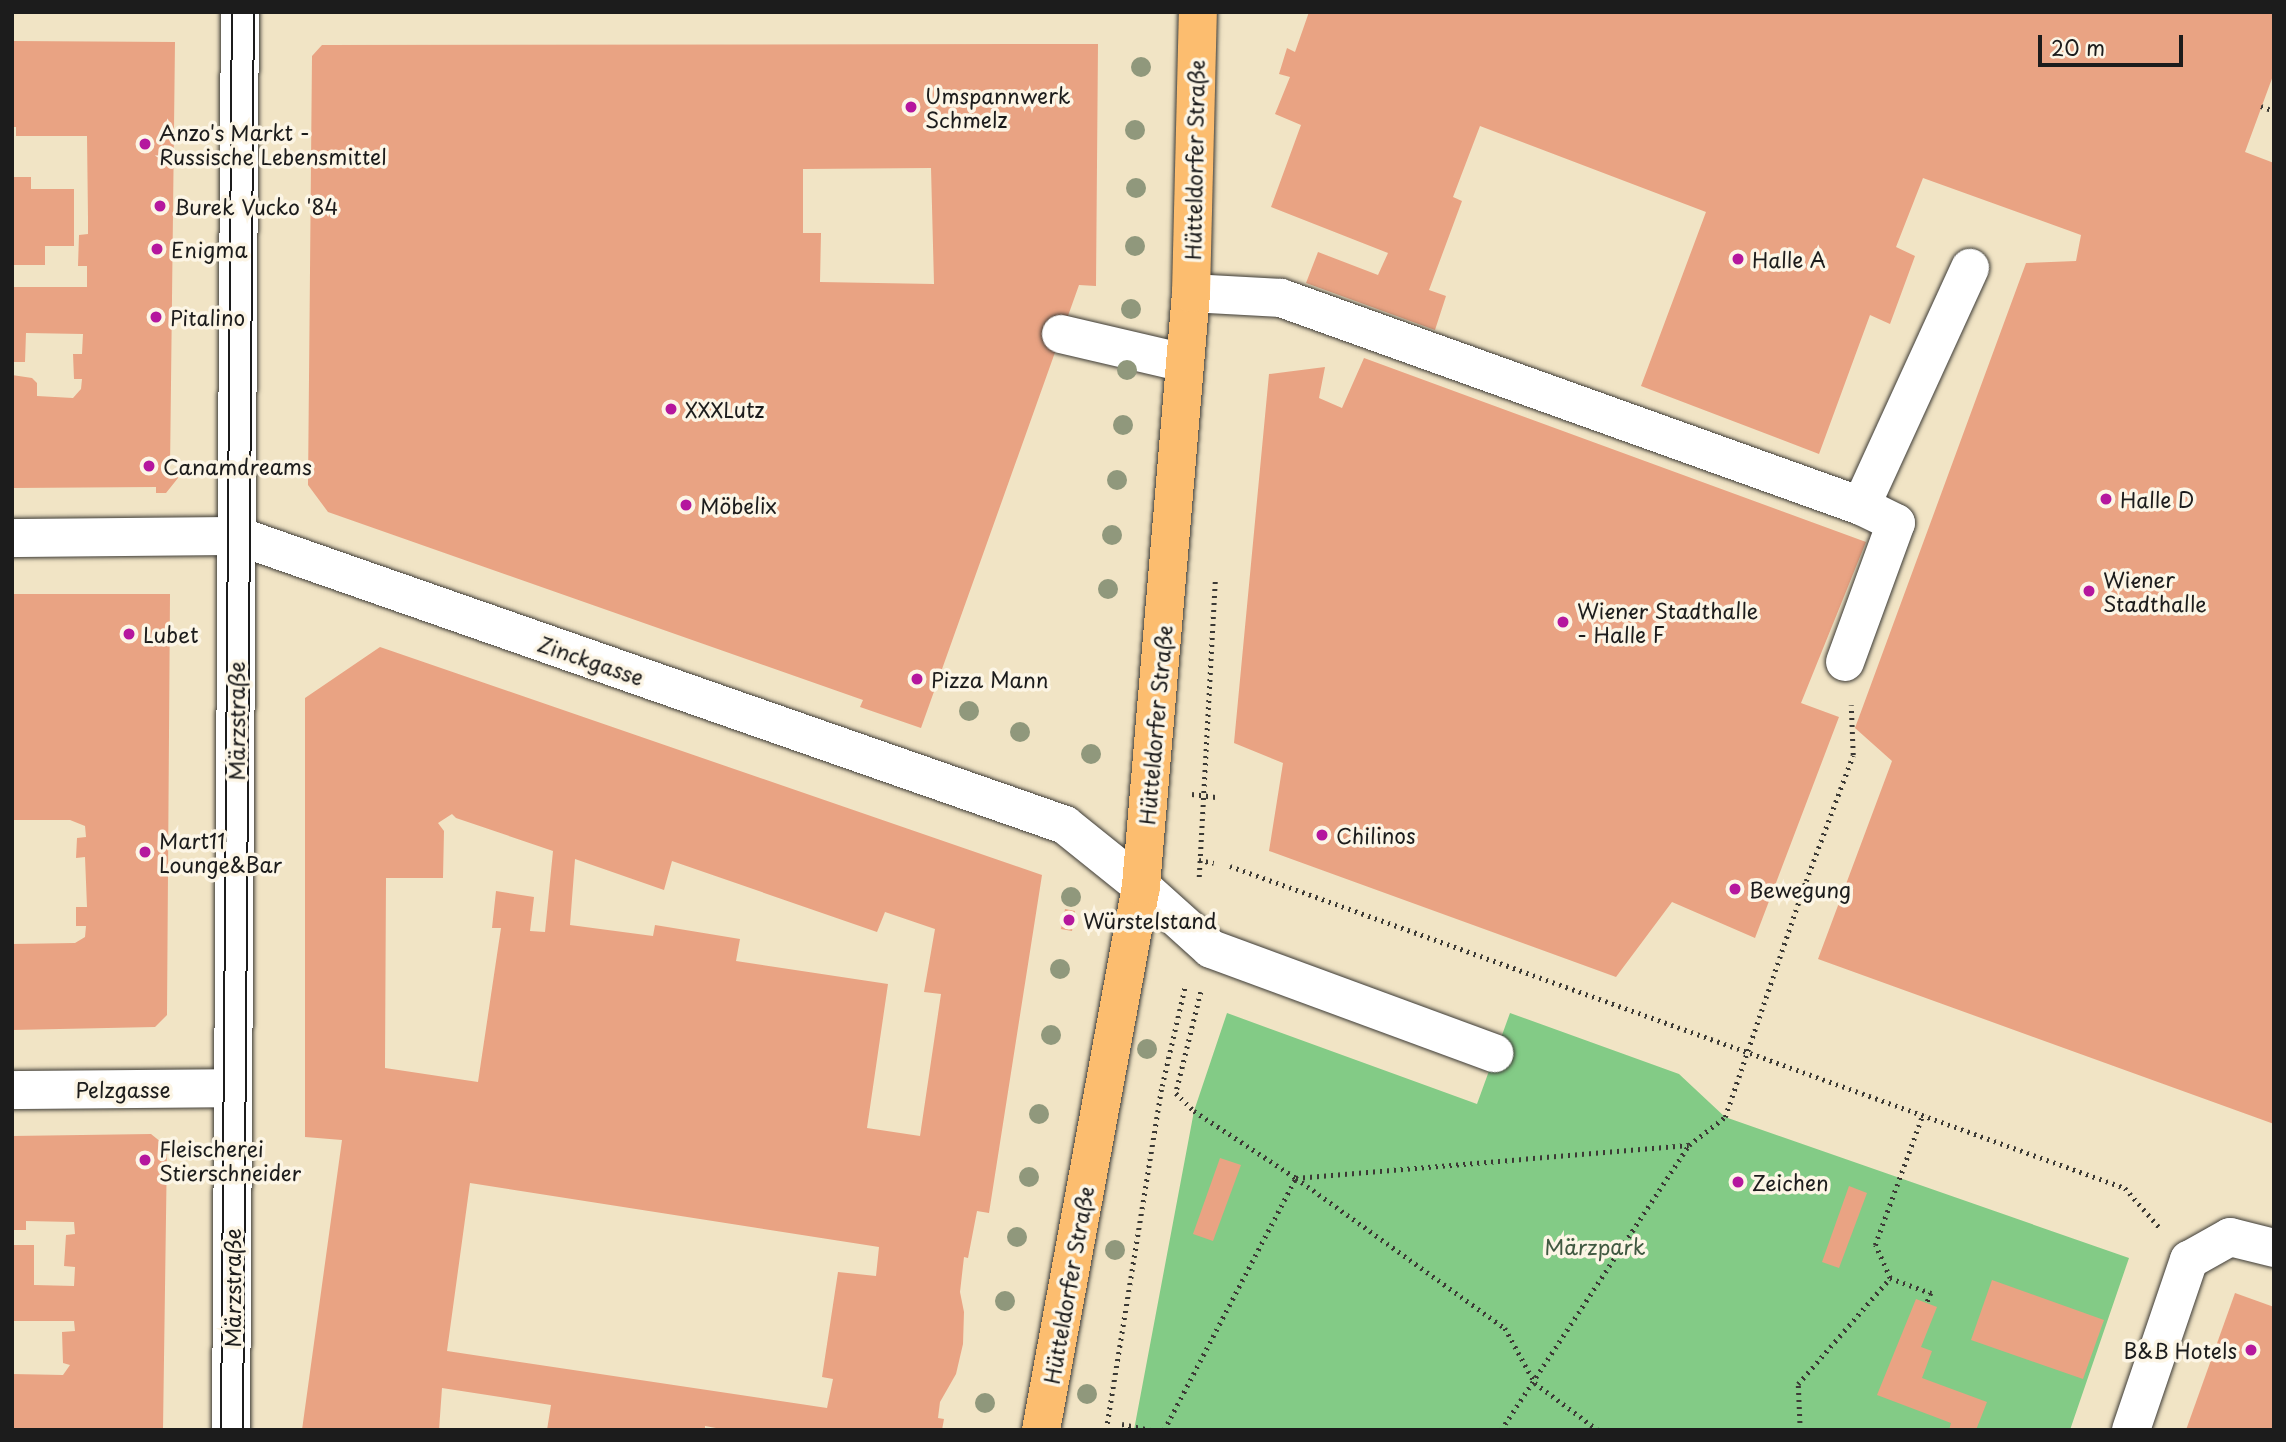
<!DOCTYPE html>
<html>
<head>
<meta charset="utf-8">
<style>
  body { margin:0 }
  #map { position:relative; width:2286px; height:1442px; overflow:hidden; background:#f1e4c5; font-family:"Playpen Sans",sans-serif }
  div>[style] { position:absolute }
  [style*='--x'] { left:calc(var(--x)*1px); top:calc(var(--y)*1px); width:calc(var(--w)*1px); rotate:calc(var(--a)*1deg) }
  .green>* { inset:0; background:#83cb86 }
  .building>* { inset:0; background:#e9a383 }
  .path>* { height:4.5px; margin-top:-2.25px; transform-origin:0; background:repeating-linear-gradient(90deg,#3c3a35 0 2px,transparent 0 7px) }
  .roads { filter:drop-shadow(0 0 2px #3c3a35) drop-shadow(0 0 2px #3c3a35) }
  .minor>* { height:38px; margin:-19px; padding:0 19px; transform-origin:19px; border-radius:19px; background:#fff }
  .major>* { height:38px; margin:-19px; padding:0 19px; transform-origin:19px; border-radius:19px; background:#fcbd6f }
  .tram>* { height:2px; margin:-1px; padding:0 1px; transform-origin:1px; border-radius:1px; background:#1c1c1c }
  .trees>* { width:20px; height:20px; margin:-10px; border-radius:50%; background:#90987c }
  .dots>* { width:19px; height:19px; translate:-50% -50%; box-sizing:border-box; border:4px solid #fcf5e5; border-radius:50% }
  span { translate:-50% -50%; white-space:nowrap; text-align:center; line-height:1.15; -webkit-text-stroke:7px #fcf5e5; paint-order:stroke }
  .poi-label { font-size:21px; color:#1c1c1c }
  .left { translate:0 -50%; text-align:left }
  .right { translate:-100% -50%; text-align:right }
  .street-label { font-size:21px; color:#1c1c1c }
  .park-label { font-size:21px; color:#405941 }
  .frame { position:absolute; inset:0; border:14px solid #1c1c1c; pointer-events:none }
  .scale { position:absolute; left:2038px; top:35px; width:145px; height:32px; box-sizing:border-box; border:4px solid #1c1c1c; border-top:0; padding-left:9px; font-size:21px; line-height:24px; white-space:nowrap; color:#1c1c1c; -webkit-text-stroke:5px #fcf5e5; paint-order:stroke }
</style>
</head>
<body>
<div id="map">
  <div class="green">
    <div style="clip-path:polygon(1227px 1013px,1477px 1104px,1510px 1013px,1679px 1074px,1725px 1117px,2129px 1258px,2070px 1430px,1134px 1430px,1194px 1111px)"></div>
  </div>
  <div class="building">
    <div style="clip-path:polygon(1309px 12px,2274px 12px,2274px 73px,2245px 152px,2274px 163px,2274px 1124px,1818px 959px,1892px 761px,1855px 728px,2026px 263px,2076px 261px,2081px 235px,1923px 178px,1896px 247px,1915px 256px,1890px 324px,1870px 315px,1819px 454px,1641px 386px,1706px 212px,1480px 126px,1453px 197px,1462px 201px,1429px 290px,1446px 296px,1435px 330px,1306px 283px,1318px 252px,1378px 275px,1388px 253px,1271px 207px,1301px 125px,1275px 114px,1290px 77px,1279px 74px,1287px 48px,1295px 52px)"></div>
    <div style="clip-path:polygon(12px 41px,175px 42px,170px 470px,178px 470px,178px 478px,166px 493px,156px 493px,156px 487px,12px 488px,12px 375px,32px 378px,37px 383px,37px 396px,73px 398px,81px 389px,82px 379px,74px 379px,73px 354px,82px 354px,83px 334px,26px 333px,25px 362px,12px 362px,12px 287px,87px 287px,87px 266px,78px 266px,79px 235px,88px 234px,88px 219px,87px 136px,16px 136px,16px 127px,12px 127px)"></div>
    <div style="clip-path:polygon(evenodd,1098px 44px,1096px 286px,1079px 285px,921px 728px,860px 707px,863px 700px,328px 512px,308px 485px,312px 56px,322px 45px,1098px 44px,931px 168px,934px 284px,820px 282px,821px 233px,803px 233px,803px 169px,931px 168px)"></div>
    <div style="clip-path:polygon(12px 177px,31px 177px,31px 189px,74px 189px,74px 246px,45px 246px,45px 265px,12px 265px)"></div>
    <div style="clip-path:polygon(1364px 358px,1866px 542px,1801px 703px,1839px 717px,1755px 938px,1672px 902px,1616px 977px,1269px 851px,1283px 763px,1234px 743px,1269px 374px,1325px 367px,1319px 398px,1342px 408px)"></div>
    <div style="clip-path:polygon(12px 594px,170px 594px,167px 1015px,155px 1027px,12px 1030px,12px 944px,75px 943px,85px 937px,86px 926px,76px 926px,76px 907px,87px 907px,85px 857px,76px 858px,77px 838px,86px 837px,85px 826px,70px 820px,12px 820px)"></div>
    <div style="clip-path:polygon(evenodd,380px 647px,1042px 875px,989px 1213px,977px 1211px,968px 1258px,964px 1257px,960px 1292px,964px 1312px,963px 1344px,956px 1374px,940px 1402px,938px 1418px,944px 1419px,942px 1430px,727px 1430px,705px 1426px,705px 1430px,547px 1430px,551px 1405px,442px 1388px,439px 1430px,302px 1430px,342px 1140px,305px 1137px,305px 698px,380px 647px,452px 814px,456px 818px,553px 851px,545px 932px,530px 931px,534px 897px,496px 891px,492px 928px,501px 928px,478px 1082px,385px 1068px,386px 878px,443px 878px,444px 831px,438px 823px,452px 814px,380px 647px,575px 859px,664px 890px,672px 861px,877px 932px,885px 912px,935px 929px,924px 992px,941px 994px,920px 1136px,867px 1128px,888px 984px,736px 961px,740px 939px,655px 925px,653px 936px,570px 925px,575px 859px,380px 647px,470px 1183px,879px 1247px,876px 1276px,838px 1272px,822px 1377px,833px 1379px,827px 1408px,447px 1351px,470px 1183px)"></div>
    <div style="clip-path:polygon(1065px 909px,1075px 911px,1072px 931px,1061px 929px)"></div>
    <div style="clip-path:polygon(151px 1134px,167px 1147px,163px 1430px,12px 1430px,12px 1374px,63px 1375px,70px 1365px,63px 1363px,62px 1332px,75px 1331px,74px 1321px,12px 1321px,12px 1245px,34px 1245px,34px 1285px,74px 1286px,75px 1267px,64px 1266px,66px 1235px,75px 1234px,74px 1222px,26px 1221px,26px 1230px,12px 1230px,12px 1136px)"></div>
    <div style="clip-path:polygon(1220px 1158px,1241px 1165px,1213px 1241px,1193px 1234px)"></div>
    <div style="clip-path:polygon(1849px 1186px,1867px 1193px,1839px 1268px,1822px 1262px)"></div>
    <div style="clip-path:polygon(1992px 1280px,2104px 1320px,2083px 1379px,1971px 1340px)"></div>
    <div style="clip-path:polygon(2235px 1293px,2274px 1307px,2274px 1426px,2272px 1430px,2186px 1430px)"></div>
    <div style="clip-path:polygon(1916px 1299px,1937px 1307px,1921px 1347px,1932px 1351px,1922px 1378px,1987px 1402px,1976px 1430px,1949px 1430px,1951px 1423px,1877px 1395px)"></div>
  </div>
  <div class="path">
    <div style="--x:2261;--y:106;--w:14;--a:21"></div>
    <div style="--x:1192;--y:794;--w:24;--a:7"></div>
    <div style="--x:1199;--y:860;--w:15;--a:11"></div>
    <div style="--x:1230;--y:866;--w:951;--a:19.79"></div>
    <div style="--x:2125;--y:1188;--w:53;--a:48.8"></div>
    <div style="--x:1199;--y:877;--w:298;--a:-86.9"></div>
    <div style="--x:1201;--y:992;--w:104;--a:103.9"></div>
    <div style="--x:1176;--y:1093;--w:25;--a:45"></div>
    <div style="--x:1194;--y:1111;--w:122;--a:33.3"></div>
    <div style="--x:1296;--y:1178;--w:257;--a:35.7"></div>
    <div style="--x:1505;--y:1328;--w:63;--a:61.4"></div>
    <div style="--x:1535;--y:1383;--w:79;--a:36.7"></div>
    <div style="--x:1890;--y:1278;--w:44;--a:20.1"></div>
    <div style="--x:1931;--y:1293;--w:11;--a:112"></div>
    <div style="--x:1122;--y:1424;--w:29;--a:12"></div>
    <div style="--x:1106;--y:1430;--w:349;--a:-80.8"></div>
    <div style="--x:1162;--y:1086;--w:103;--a:-77"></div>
    <div style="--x:1164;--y:1430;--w:284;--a:-62.4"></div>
    <div style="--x:1296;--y:1178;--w:394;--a:-4.8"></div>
    <div style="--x:1501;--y:1430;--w:341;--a:-56.6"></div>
    <div style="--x:1689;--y:1145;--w:46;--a:-37.9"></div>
    <div style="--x:1725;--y:1117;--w:250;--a:-71.1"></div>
    <div style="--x:1806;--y:881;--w:134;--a:-69.5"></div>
    <div style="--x:1853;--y:755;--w:50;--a:-92.3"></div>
    <div style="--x:1800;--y:1430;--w:46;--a:-92.5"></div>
    <div style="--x:1798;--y:1384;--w:140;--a:-49"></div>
    <div style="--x:1890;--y:1278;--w:36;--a:-114"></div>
    <div style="--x:1875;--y:1245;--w:140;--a:-69.9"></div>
  </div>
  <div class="roads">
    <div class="minor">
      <div style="--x:1191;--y:293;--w:90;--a:3.2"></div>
      <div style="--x:1281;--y:298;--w:616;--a:19.73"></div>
      <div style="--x:1061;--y:334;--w:127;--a:13.2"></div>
      <div style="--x:12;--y:538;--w:226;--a:-0.5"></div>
      <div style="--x:238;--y:536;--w:876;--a:19.26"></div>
      <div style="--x:1065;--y:825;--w:97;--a:38.8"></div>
      <div style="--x:1141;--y:886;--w:94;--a:42"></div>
      <div style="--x:1211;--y:949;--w:302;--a:20.2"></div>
      <div style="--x:1845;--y:662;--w:148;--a:-69.9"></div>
      <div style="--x:1896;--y:523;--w:39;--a:-154"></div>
      <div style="--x:1861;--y:506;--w:262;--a:-65.4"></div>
      <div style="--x:12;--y:1090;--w:221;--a:-0.5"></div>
      <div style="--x:231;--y:1430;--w:1418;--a:-89.64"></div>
      <div style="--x:2131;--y:1430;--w:180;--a:-71.2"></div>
      <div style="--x:2189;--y:1260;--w:47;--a:-29.3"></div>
      <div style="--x:2230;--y:1237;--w:45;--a:14"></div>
    </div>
    <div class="major">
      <div style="--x:1041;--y:1430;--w:553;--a:-79.58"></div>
      <div style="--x:1141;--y:886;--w:595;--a:-85.18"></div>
      <div style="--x:1191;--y:293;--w:281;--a:-88.6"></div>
    </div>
  </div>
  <div class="tram">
    <div style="--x:221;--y:1430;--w:1418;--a:-89.56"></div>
    <div style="--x:243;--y:1430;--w:1418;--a:-89.56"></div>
  </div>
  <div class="trees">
    <div style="left:1141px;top:67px"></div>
    <div style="left:1135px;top:130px"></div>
    <div style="left:1136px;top:188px"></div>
    <div style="left:1135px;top:246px"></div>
    <div style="left:1131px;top:309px"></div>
    <div style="left:1127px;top:370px"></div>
    <div style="left:1123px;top:425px"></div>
    <div style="left:1117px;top:480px"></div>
    <div style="left:1112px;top:535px"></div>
    <div style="left:1108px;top:589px"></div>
    <div style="left:969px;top:711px"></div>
    <div style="left:1020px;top:732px"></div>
    <div style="left:1091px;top:754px"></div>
    <div style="left:1071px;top:897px"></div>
    <div style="left:1060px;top:969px"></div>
    <div style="left:1051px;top:1035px"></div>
    <div style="left:1147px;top:1049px"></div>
    <div style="left:1039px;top:1114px"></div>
    <div style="left:1029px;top:1177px"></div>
    <div style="left:1017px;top:1237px"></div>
    <div style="left:1115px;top:1250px"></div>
    <div style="left:1005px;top:1301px"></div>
    <div style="left:1087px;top:1394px"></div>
    <div style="left:985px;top:1403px"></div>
  </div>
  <div class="dots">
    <div style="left:911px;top:107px;background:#b5179e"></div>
    <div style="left:145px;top:144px;background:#b5179e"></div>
    <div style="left:160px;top:206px;background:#b5179e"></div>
    <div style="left:157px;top:249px;background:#b5179e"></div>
    <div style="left:1738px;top:259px;background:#b5179e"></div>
    <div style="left:156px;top:317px;background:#b5179e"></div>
    <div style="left:671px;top:409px;background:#b5179e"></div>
    <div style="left:149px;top:466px;background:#b5179e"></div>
    <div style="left:2106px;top:499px;background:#b5179e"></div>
    <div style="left:686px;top:505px;background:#b5179e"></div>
    <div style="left:2089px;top:591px;background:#b5179e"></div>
    <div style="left:1563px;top:622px;background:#b5179e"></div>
    <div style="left:129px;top:634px;background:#b5179e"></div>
    <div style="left:917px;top:679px;background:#b5179e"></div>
    <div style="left:1322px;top:835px;background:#b5179e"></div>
    <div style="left:145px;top:852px;background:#b5179e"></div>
    <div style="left:1735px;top:889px;background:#b5179e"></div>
    <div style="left:1069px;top:920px;background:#b5179e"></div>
    <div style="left:145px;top:1160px;background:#b5179e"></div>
    <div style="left:1738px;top:1182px;background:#b5179e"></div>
    <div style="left:2251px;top:1350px;background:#b5179e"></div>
  </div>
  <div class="poi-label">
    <span class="left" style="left:925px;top:107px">Umspannwerk<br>Schmelz</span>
    <span class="left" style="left:159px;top:144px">Anzo's Markt -<br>Russische Lebensmittel</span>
    <span class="left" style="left:174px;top:206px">Burek Vucko '84</span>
    <span class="left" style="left:171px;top:249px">Enigma</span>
    <span class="left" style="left:1752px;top:259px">Halle A</span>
    <span class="left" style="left:170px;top:317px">Pitalino</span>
    <span class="left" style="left:685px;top:409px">XXXLutz</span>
    <span class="left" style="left:163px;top:466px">Canamdreams</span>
    <span class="left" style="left:2120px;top:499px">Halle D</span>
    <span class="left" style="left:700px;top:505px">Möbelix</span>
    <span class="left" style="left:2103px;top:591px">Wiener<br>Stadthalle</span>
    <span class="left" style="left:1577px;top:622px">Wiener Stadthalle<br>- Halle F</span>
    <span class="left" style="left:143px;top:634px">Lubet</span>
    <span class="left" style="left:931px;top:679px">Pizza Mann</span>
    <span class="left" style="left:1336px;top:835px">Chilinos</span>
    <span class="left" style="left:159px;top:852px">Mart11<br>Lounge&amp;Bar</span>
    <span class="left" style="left:1749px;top:889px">Bewegung</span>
    <span class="left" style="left:1083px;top:920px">Würstelstand</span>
    <span class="left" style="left:159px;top:1160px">Fleischerei<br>Stierschneider</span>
    <span class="left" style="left:1752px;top:1182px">Zeichen</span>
    <span class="right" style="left:2237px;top:1350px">B&amp;B Hotels</span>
  </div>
  <div class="street-label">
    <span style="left:1194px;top:160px;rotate:-89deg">Hütteldorfer Straße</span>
    <span style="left:591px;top:660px;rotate:19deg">Zinckgasse</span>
    <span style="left:236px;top:721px;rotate:-90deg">Märzstraße</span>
    <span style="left:1155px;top:725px;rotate:-85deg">Hütteldorfer Straße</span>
    <span style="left:123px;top:1089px">Pelzgasse</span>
    <span style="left:1068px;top:1285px;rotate:-80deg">Hütteldorfer Straße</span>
    <span style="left:232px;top:1288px;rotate:-90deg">Märzstraße</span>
  </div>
  <div class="park-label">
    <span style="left:1595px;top:1246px">Märzpark</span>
  </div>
  <div class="frame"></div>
  <div class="scale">20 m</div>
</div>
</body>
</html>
